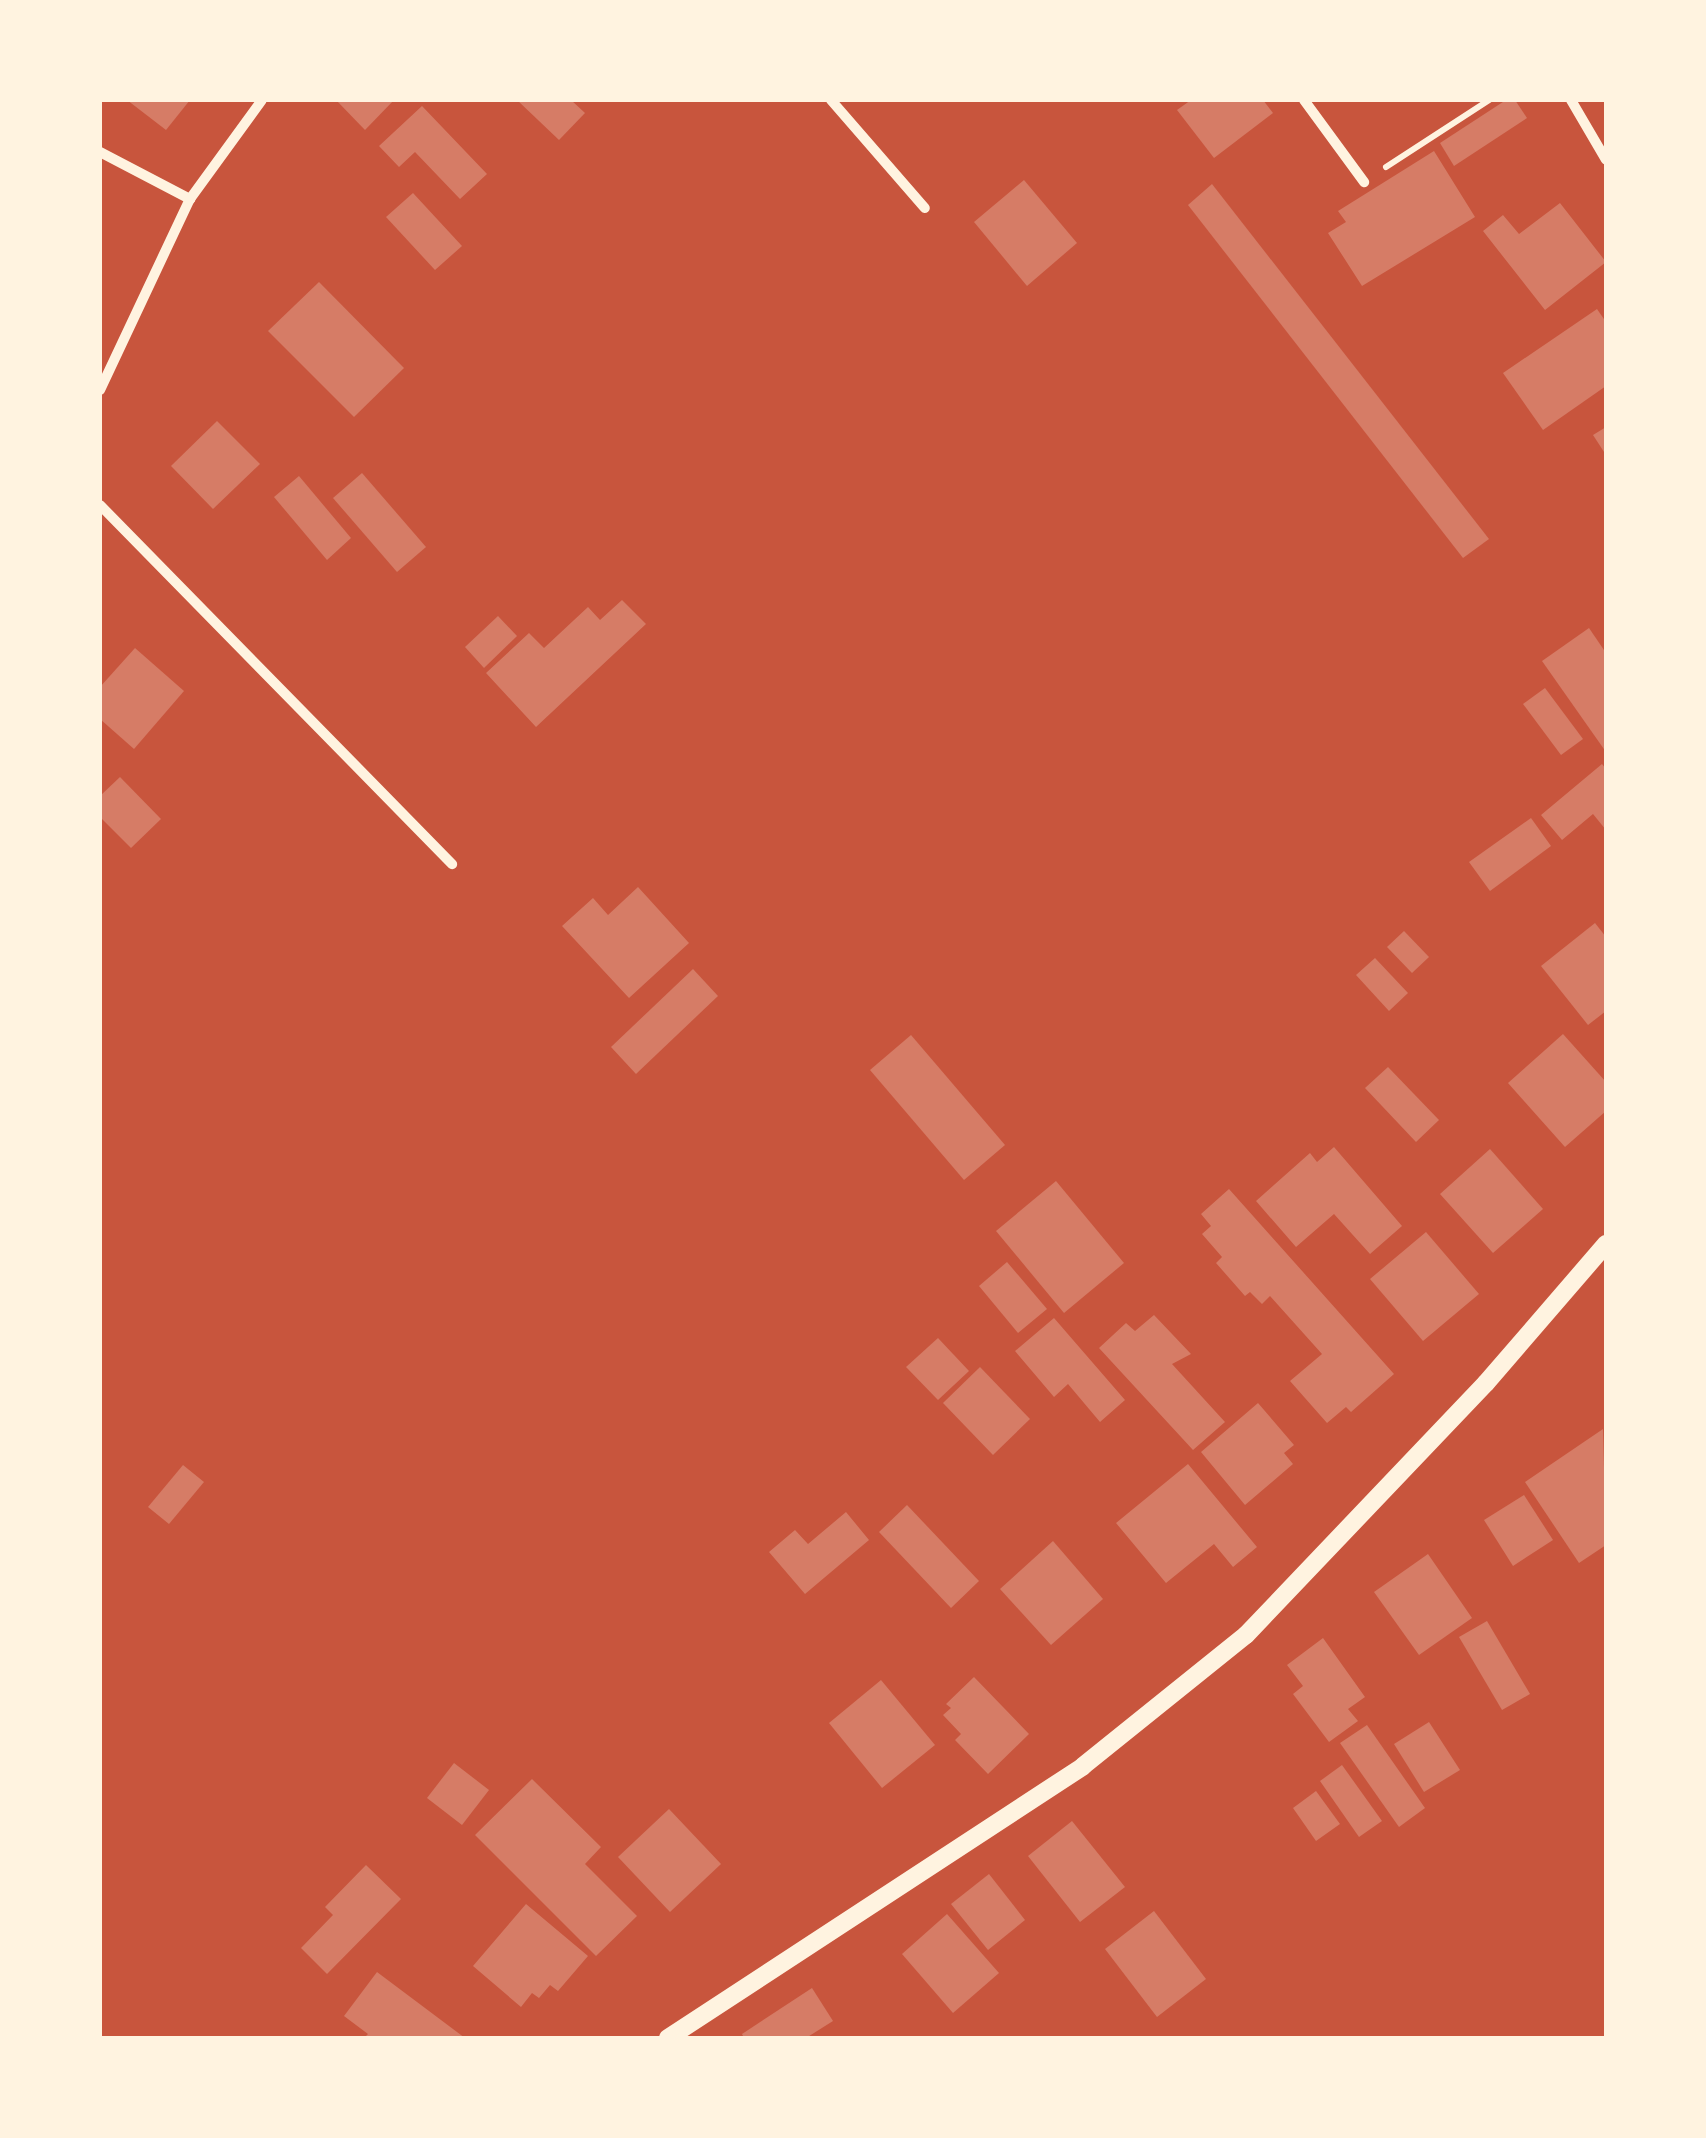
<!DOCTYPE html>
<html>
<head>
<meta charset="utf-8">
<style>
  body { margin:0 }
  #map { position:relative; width:1706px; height:2138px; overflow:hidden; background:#c8553d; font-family:Arial,sans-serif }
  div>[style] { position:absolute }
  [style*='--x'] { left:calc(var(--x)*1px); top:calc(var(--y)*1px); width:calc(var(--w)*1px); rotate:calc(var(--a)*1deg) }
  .building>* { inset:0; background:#d67c66 }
  .path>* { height:6px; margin:-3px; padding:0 3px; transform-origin:3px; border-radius:3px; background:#fff3e0 }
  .minor>* { height:10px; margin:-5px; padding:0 5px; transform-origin:5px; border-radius:5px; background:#fff3e0 }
  .tertiary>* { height:18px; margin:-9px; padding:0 9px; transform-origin:9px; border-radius:9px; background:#fff3e0 }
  span { translate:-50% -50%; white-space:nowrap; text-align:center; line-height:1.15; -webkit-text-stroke:8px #fff3e0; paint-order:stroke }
  .frame { position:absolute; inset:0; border:102px solid #fff3e0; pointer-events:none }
</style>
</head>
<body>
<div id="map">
  <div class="building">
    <div style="clip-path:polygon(127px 100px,190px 100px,166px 130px)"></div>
    <div style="clip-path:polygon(336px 100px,394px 100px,365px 130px)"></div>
    <div style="clip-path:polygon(517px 100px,571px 100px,585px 113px,559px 140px)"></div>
    <div style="clip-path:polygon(1191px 100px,1263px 100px,1273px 113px,1214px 158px,1177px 110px)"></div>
    <div style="clip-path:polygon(1506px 100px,1515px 100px,1527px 118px,1454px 166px,1440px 143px)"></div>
    <div style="clip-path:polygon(422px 106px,487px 174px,460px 199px,415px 152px,399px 167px,379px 146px)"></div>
    <div style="clip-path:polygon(1434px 151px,1475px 217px,1362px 286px,1328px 233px,1346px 222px,1338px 211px)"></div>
    <div style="clip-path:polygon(1024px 180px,1077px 243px,1027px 286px,974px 222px)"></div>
    <div style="clip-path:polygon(1212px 184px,1489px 539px,1463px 558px,1188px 205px)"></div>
    <div style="clip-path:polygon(413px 193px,462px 246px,435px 270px,386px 217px)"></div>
    <div style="clip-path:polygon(1560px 203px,1606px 262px,1545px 310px,1483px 231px,1503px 215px,1519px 234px)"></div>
    <div style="clip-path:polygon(319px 282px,404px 368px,354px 417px,268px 331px)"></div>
    <div style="clip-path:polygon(1597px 309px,1606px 322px,1606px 386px,1543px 430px,1503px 373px)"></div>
    <div style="clip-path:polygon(217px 421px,260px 464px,213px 509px,171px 466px)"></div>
    <div style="clip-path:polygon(1606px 427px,1606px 455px,1593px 435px)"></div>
    <div style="clip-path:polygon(362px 473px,426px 547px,397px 572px,333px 498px)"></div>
    <div style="clip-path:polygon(299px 476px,351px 538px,327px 560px,274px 497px)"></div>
    <div style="clip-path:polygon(622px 600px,646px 624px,536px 727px,486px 673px,529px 633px,544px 648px,588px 607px,600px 620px)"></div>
    <div style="clip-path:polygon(498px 616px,517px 636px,484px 668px,465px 647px)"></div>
    <div style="clip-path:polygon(1589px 628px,1606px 653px,1606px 752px,1542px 661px)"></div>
    <div style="clip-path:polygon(135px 648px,184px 691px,134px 749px,100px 719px,100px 687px)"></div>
    <div style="clip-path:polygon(1545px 688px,1583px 739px,1561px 755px,1523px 704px)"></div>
    <div style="clip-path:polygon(1602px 764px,1606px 769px,1606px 830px,1593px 814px,1562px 840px,1541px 815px)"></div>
    <div style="clip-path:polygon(120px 777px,161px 819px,131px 848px,100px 817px,100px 796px)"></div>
    <div style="clip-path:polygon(1531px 818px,1551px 846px,1490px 891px,1469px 862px)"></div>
    <div style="clip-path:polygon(638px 887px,689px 943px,629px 998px,562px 926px,593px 898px,608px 915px)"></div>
    <div style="clip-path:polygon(1595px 923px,1606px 937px,1606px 1011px,1588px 1025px,1541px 966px)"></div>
    <div style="clip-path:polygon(1404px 931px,1429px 957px,1412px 973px,1387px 947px)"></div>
    <div style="clip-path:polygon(1375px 958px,1408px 993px,1389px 1011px,1356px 975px)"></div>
    <div style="clip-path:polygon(693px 969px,718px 996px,636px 1074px,611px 1047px)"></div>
    <div style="clip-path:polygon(1563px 1034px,1606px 1082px,1606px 1111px,1565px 1147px,1508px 1083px)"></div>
    <div style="clip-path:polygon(911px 1035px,1005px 1145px,964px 1180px,870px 1070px)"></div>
    <div style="clip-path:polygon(1388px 1067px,1439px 1120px,1416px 1142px,1365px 1088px)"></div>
    <div style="clip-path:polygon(1334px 1147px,1402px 1226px,1370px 1254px,1334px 1214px,1296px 1247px,1256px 1201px,1310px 1153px,1317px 1162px)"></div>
    <div style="clip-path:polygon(1490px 1149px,1543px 1209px,1493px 1253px,1440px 1194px)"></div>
    <div style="clip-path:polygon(1056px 1181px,1124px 1263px,1064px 1313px,996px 1231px)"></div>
    <div style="clip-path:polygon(1229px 1189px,1394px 1374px,1351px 1412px,1346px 1407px,1327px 1423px,1290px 1381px,1322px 1354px,1270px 1296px,1262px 1304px,1250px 1292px,1245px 1296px,1216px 1263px,1222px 1257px,1202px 1234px,1211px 1226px,1201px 1214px)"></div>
    <div style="clip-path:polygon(1426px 1232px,1479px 1294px,1423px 1341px,1370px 1279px)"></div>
    <div style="clip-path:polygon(1007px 1262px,1047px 1309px,1018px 1333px,979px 1286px)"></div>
    <div style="clip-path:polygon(1154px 1315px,1191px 1354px,1172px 1364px,1225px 1422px,1193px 1450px,1099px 1348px,1126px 1323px,1135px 1331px)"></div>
    <div style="clip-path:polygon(1054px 1318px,1125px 1400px,1100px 1422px,1068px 1384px,1054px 1397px,1015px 1351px)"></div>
    <div style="clip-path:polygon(938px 1338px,969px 1371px,938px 1400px,906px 1367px)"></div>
    <div style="clip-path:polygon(980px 1367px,1030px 1419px,993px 1455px,943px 1403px)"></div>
    <div style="clip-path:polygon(1258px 1403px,1294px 1445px,1284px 1453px,1293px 1464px,1245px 1505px,1201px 1452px)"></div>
    <div style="clip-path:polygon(1603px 1429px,1606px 1545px,1579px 1563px,1525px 1482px)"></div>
    <div style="clip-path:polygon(1188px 1464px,1257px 1547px,1233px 1567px,1214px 1544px,1166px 1583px,1116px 1523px)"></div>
    <div style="clip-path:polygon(183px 1465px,204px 1482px,169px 1524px,148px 1507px)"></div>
    <div style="clip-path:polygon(1524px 1495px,1553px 1540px,1513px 1566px,1484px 1520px)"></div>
    <div style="clip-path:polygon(907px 1505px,979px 1581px,951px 1608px,879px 1532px)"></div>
    <div style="clip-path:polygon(846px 1512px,869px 1540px,805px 1594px,769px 1552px,795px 1530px,808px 1544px)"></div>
    <div style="clip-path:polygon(1053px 1541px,1103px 1599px,1051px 1645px,1000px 1589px)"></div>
    <div style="clip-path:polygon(1428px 1554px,1472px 1618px,1419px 1655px,1374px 1592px)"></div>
    <div style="clip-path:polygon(1487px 1621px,1530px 1694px,1502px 1710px,1459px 1637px)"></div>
    <div style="clip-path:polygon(1323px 1638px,1365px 1697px,1348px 1709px,1358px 1721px,1329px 1742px,1293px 1694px,1303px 1686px,1287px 1665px)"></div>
    <div style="clip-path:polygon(974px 1677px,1029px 1734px,988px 1774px,955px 1740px,961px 1734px,943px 1715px,951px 1708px,946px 1704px)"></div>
    <div style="clip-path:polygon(881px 1680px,935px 1745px,882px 1788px,829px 1723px)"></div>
    <div style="clip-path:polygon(1429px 1722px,1460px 1770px,1424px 1792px,1394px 1744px)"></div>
    <div style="clip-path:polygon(1367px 1725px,1425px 1808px,1399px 1827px,1340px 1743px)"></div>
    <div style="clip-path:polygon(454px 1763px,489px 1790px,462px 1825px,427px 1798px)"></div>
    <div style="clip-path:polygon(1342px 1765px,1382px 1821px,1359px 1837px,1320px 1781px)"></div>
    <div style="clip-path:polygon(532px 1779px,601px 1847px,585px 1864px,637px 1916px,596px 1956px,475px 1835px)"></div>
    <div style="clip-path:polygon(1316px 1791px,1340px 1824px,1316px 1841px,1293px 1808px)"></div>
    <div style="clip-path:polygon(669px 1809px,721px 1864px,670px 1912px,618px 1857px)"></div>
    <div style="clip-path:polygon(1072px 1821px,1125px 1887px,1080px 1922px,1028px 1856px)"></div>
    <div style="clip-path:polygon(366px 1865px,401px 1899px,327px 1974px,301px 1948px,333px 1915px,325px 1907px)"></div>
    <div style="clip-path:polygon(989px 1874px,1025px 1920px,988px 1950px,951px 1904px)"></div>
    <div style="clip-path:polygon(526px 1904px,588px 1956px,558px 1991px,550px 1985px,539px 1998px,532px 1993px,521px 2007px,473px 1966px)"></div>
    <div style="clip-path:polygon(1154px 1911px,1206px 1979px,1157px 2017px,1105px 1949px)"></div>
    <div style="clip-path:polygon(947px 1914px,999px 1973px,953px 2013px,902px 1954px)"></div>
    <div style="clip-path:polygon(377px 1972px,465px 2038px,364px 2038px,368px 2034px,344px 2016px)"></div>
    <div style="clip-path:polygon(812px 1988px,833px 2021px,806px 2038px,744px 2038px,742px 2034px)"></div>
  </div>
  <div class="path">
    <div style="--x:1386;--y:167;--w:123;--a:-33"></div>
  </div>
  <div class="minor">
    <div style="--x:831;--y:100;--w:143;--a:49"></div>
    <div style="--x:1304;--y:100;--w:102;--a:53.8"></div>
    <div style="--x:1571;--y:100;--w:69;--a:59.7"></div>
    <div style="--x:100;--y:152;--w:102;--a:27.6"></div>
    <div style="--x:100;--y:390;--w:211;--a:-64.8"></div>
    <div style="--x:190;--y:199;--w:122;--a:-54"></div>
    <div style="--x:100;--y:505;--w:503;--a:45.56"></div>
  </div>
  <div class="tertiary">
    <div style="--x:668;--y:2038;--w:496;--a:-33.2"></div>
    <div style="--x:1083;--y:1766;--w:209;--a:-38.8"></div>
    <div style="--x:1246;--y:1635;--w:348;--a:-46.4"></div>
    <div style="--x:1486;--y:1383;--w:184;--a:-49.2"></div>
  </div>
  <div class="frame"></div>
</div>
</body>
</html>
